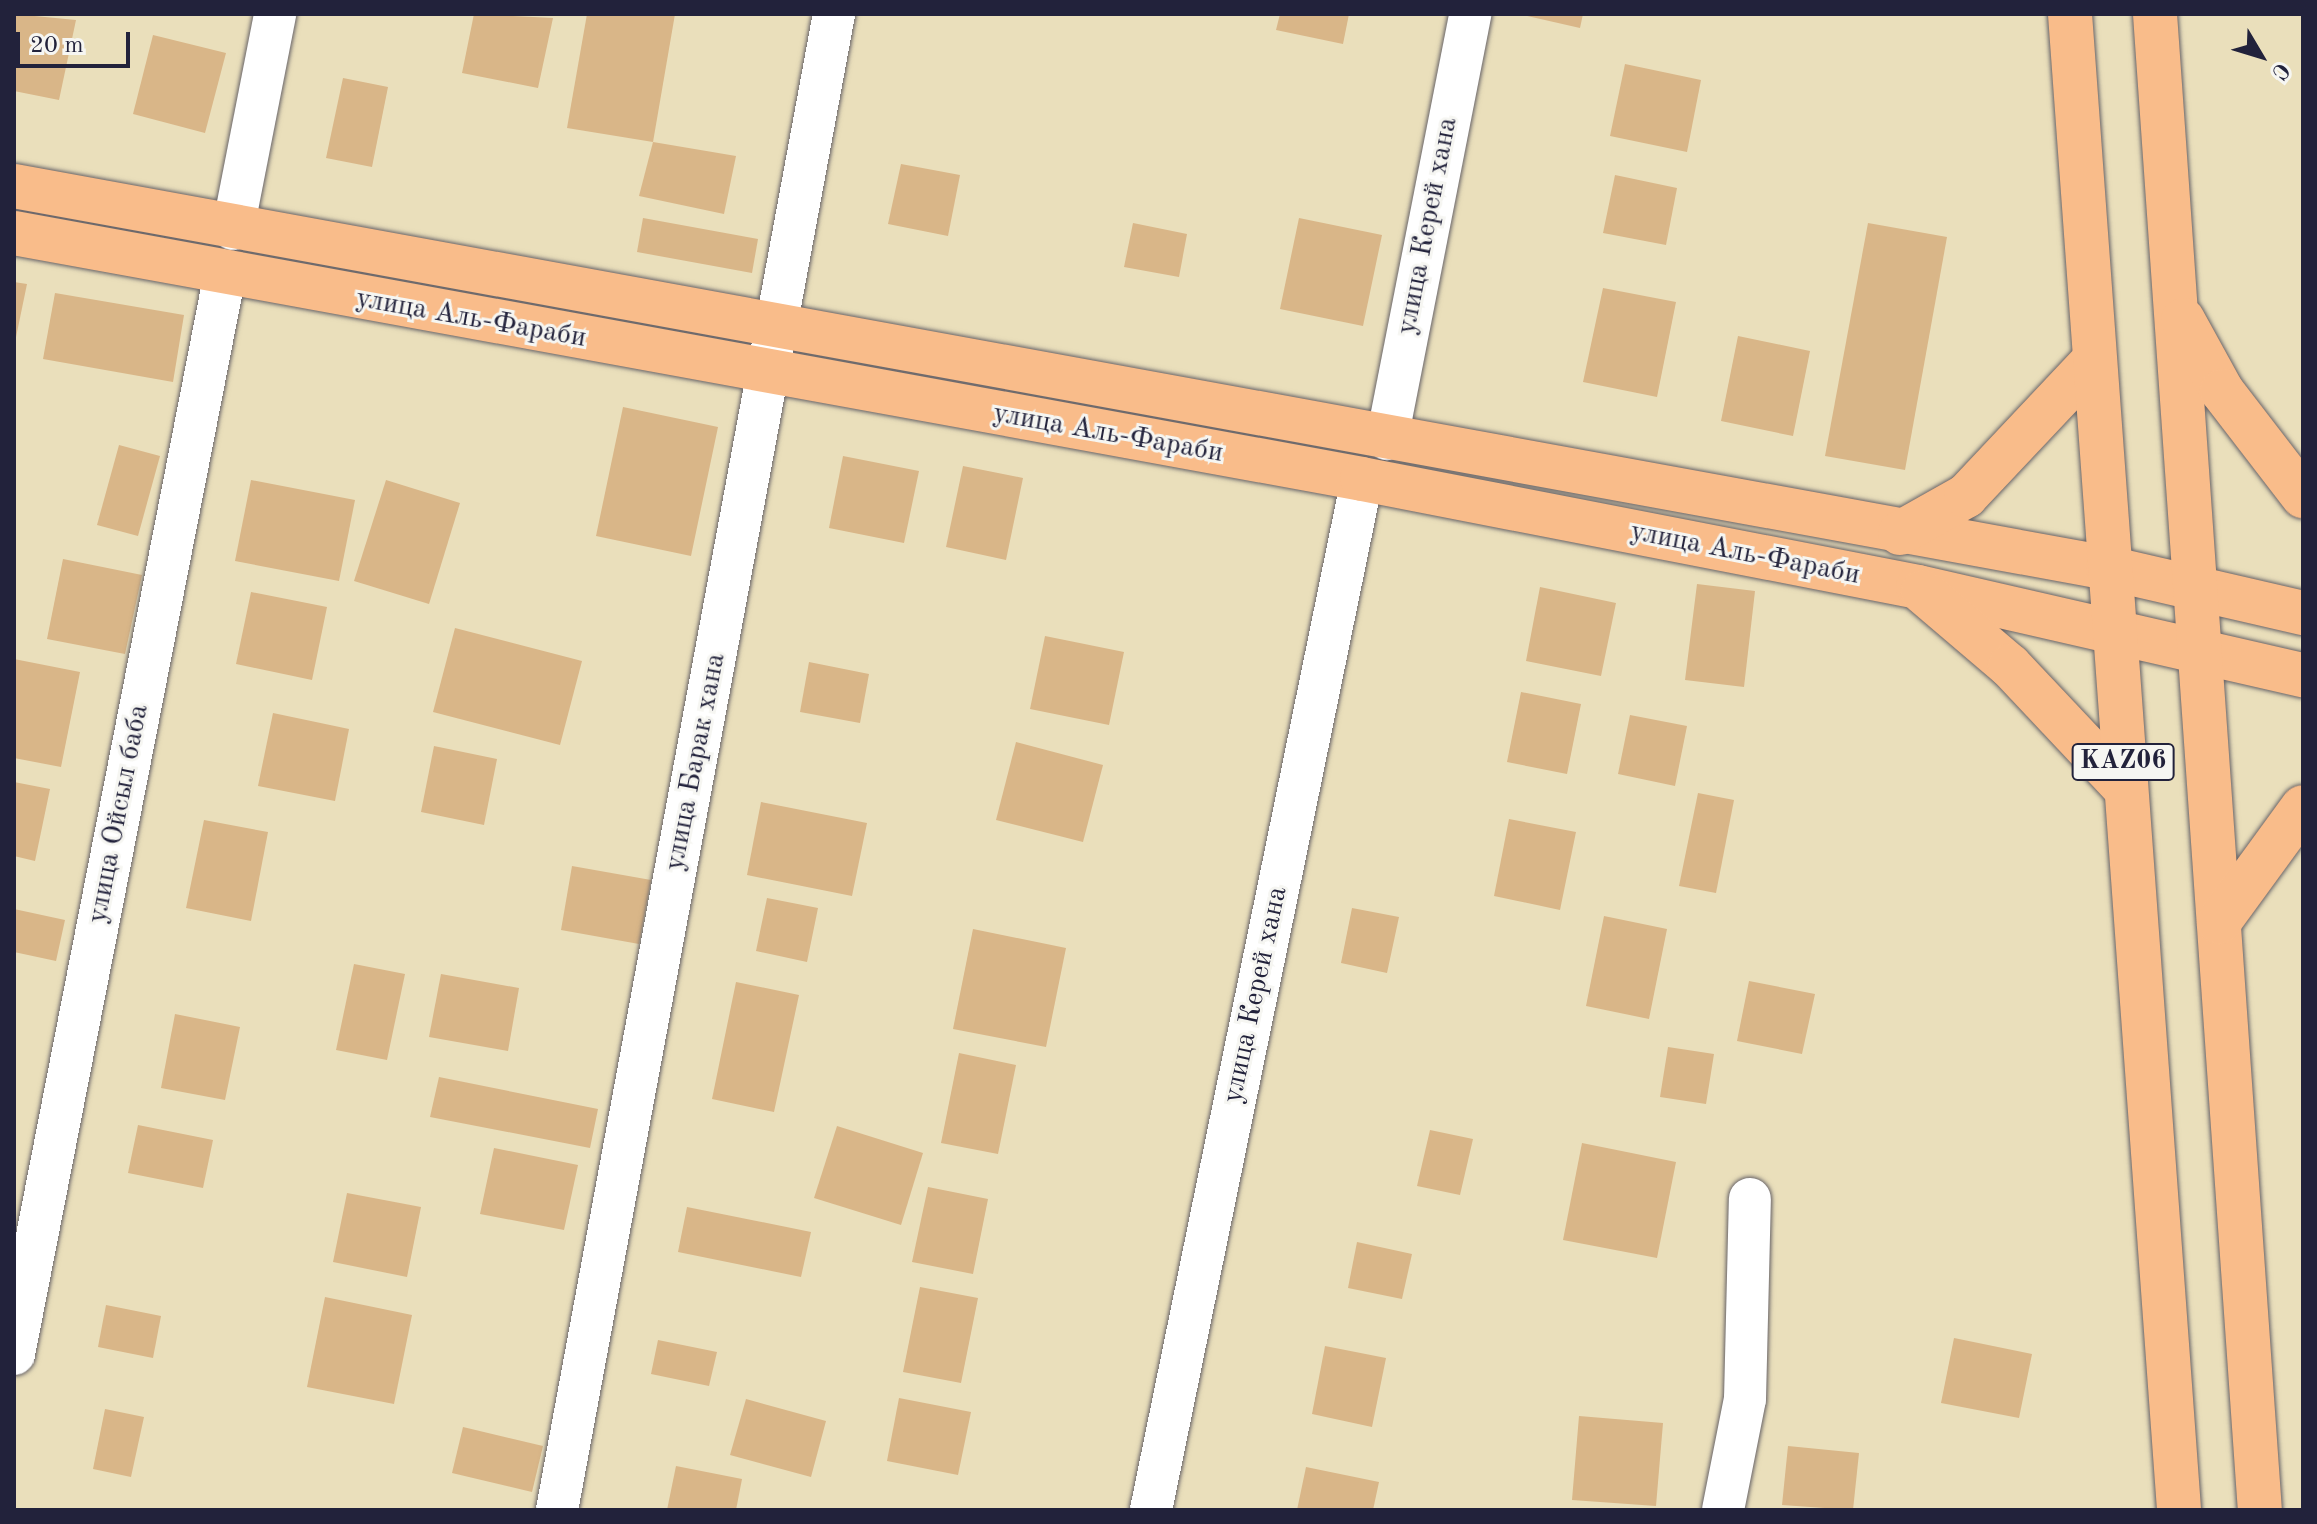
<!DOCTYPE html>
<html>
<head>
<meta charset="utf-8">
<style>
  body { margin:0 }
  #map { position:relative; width:2317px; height:1524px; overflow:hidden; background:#eadfbb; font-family:"Old Standard TT",serif }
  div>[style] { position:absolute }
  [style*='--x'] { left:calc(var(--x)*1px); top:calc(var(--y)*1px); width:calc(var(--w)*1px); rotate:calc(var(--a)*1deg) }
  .building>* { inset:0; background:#d9b688 }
  .roads { filter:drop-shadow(0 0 2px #686468) drop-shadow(0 0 2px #686468) }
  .minor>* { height:42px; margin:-21px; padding:0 21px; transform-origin:21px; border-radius:21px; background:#fff }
  .primary>* { height:44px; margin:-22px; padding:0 22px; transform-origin:22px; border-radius:22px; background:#f9bc8a }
  .trunk>* { height:44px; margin:-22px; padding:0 22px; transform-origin:22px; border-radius:22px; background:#f9bc8a }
  span { translate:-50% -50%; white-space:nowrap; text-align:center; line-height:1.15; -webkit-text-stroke:6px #f6f6f2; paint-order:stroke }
  .shield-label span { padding:2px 6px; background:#f6f6f2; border:2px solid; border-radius:6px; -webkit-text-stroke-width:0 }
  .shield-label { font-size:26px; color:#22223b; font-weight:700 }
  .street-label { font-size:28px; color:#22223b }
  .frame { position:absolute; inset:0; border:16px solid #22223b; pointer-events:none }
  .north { position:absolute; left:2221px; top:16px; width:80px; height:80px; -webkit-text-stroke:6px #f6f6f2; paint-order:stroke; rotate:128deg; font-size:22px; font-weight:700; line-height:32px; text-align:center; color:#22223b }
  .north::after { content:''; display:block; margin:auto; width:28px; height:36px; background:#22223b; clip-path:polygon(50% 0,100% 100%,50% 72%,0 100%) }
  .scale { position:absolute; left:16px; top:32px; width:114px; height:36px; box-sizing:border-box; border:4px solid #22223b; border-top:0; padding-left:10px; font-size:24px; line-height:28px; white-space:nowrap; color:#22223b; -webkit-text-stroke:6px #f6f6f2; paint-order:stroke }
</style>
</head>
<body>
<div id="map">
  <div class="building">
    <div style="clip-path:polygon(14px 14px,76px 20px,59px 100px,14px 91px)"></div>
    <div style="clip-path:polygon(474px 14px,553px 18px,538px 88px,462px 73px)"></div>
    <div style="clip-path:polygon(587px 14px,675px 14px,653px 142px,567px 128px)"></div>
    <div style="clip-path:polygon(1280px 14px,1349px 14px,1343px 44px,1276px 30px)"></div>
    <div style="clip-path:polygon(1518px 14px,1583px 14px,1580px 28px)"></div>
    <div style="clip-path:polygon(153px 35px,226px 53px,205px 133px,133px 114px)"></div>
    <div style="clip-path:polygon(1625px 64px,1701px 80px,1687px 152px,1610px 136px)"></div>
    <div style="clip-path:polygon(343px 78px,388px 87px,372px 167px,326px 158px)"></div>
    <div style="clip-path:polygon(653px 142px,736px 156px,724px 214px,639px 196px)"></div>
    <div style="clip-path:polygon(901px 164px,960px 175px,948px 236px,888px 224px)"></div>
    <div style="clip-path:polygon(1615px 175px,1677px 188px,1666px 245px,1603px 233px)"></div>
    <div style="clip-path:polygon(643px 218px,758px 239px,752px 273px,637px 252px)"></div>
    <div style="clip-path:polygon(1299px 218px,1382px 235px,1363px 326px,1280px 309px)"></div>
    <div style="clip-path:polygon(1133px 223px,1187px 234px,1179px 277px,1124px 267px)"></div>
    <div style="clip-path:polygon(1868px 223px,1947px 237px,1905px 470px,1825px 456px)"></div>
    <div style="clip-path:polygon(14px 282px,27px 284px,15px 342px,14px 342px)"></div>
    <div style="clip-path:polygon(1603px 288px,1676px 302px,1657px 397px,1583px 382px)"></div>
    <div style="clip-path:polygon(55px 293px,184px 315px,173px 382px,43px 359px)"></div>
    <div style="clip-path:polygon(1738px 336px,1810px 351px,1793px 436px,1721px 421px)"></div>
    <div style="clip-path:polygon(623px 407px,718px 427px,691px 556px,596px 536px)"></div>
    <div style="clip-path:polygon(119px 445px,160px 456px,138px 536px,97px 525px)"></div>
    <div style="clip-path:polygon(843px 456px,919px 471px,904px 543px,829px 528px)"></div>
    <div style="clip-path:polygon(963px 466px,1023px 478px,1006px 560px,946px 547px)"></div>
    <div style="clip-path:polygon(251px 480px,355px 500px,339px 581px,235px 561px)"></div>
    <div style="clip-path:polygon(386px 480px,460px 503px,429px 604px,354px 581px)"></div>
    <div style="clip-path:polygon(63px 559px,142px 575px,125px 654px,47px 639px)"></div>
    <div style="clip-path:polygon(1697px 584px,1755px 591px,1744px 687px,1685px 680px)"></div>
    <div style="clip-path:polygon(1540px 587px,1616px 603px,1601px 676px,1526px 661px)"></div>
    <div style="clip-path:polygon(251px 592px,327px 607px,312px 680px,236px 664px)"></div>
    <div style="clip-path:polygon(455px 628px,582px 661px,560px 745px,433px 712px)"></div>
    <div style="clip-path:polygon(1045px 636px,1124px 652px,1109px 725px,1030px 709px)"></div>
    <div style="clip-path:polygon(14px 659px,80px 672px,61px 767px,14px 758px)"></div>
    <div style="clip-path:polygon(809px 662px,869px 674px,860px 723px,800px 712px)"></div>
    <div style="clip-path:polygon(1521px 692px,1581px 704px,1567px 774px,1507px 762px)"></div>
    <div style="clip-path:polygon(273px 713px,349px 729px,335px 801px,258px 786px)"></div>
    <div style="clip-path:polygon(1630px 715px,1687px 726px,1675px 786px,1618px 774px)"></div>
    <div style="clip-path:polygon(1016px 742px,1103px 765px,1083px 842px,996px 820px)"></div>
    <div style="clip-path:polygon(434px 746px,497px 759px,484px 825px,421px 812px)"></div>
    <div style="clip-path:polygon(14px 782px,50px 789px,35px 861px,14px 856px)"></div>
    <div style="clip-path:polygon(1698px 793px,1734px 800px,1716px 893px,1679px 886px)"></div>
    <div style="clip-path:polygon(761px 802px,867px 823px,852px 896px,747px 875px)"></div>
    <div style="clip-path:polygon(1509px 819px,1576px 832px,1560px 910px,1494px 896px)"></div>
    <div style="clip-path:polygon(204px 820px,268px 832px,251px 921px,186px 908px)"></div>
    <div style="clip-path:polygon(572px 866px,651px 880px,639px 944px,561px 930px)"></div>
    <div style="clip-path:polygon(767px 898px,818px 908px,807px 962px,756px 951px)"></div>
    <div style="clip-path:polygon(1352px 908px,1399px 917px,1387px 973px,1341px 963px)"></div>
    <div style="clip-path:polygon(14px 909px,65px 920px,56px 961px,14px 952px)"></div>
    <div style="clip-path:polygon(1604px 916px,1667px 929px,1649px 1019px,1586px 1006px)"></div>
    <div style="clip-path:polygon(973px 929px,1066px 948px,1046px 1047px,953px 1029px)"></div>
    <div style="clip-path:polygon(354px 964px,405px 974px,387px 1060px,336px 1050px)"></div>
    <div style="clip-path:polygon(441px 974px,519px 988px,508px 1051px,429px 1037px)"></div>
    <div style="clip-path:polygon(1749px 981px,1815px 994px,1802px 1054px,1737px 1041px)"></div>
    <div style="clip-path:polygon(736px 982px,799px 995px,774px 1112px,712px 1099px)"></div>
    <div style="clip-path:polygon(175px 1014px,240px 1027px,225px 1100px,161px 1088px)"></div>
    <div style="clip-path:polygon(1668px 1047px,1714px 1054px,1706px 1104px,1660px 1097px)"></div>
    <div style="clip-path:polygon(959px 1053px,1016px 1065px,998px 1154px,941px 1143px)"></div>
    <div style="clip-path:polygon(439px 1077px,598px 1109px,590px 1148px,430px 1117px)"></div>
    <div style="clip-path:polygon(138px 1125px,213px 1140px,203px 1188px,128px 1173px)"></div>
    <div style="clip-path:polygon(837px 1126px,923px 1153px,901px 1225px,814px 1198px)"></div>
    <div style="clip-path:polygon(1430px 1130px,1473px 1139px,1460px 1195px,1417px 1186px)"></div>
    <div style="clip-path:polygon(1582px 1143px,1676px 1162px,1657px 1258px,1563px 1240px)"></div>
    <div style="clip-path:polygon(494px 1148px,578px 1165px,564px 1230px,480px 1214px)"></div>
    <div style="clip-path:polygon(928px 1187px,988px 1199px,973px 1274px,912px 1262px)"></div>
    <div style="clip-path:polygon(347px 1193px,421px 1207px,407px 1277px,333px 1262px)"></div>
    <div style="clip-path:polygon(687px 1207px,811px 1232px,801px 1277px,678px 1252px)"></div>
    <div style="clip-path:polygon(1357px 1242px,1412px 1254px,1402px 1299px,1348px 1288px)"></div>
    <div style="clip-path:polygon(920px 1287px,978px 1298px,961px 1383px,903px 1372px)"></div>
    <div style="clip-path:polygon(325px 1297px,412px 1315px,394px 1404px,307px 1387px)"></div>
    <div style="clip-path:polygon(106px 1305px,161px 1316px,153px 1358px,98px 1347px)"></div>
    <div style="clip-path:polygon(1954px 1338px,2032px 1354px,2019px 1418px,1941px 1403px)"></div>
    <div style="clip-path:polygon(658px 1340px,717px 1352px,709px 1386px,651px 1374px)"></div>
    <div style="clip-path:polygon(1325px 1346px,1386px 1358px,1372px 1427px,1312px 1414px)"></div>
    <div style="clip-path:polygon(899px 1398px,971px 1412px,958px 1475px,887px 1461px)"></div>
    <div style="clip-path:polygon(746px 1399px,826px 1421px,811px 1477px,730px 1455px)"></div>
    <div style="clip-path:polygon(105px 1409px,144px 1417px,131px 1477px,93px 1469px)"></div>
    <div style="clip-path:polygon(1579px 1416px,1663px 1423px,1656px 1506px,1572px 1500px)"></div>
    <div style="clip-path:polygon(463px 1427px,543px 1446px,532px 1492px,452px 1473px)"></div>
    <div style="clip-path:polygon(1788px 1446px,1859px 1453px,1853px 1510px,1782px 1505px)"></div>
    <div style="clip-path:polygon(676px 1466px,742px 1479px,736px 1510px,667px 1510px)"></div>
    <div style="clip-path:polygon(1306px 1467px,1379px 1482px,1373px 1510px,1297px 1510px)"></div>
  </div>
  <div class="roads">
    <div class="minor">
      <div style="--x:233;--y:229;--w:219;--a:-78.9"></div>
      <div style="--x:1387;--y:439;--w:433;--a:-78.9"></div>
      <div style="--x:14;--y:1354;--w:1100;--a:-78.95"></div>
      <div style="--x:557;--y:1510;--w:1521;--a:-79.51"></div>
      <div style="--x:1151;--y:1510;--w:1052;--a:-78.43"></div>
      <div style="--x:1723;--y:1510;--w:113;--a:-78.8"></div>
      <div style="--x:1745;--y:1399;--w:200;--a:-88.6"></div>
    </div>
    <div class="primary">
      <div style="--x:14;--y:186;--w:2129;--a:10.34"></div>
      <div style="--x:2108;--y:568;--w:200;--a:13"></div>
      <div style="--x:14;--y:233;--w:1370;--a:10.34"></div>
      <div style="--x:1362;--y:479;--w:566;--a:10.99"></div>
      <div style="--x:1918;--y:587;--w:395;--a:12.9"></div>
      <div style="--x:1900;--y:533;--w:76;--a:-29.3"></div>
      <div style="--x:1966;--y:496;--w:187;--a:-46.7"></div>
      <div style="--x:1923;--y:592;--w:114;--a:40.4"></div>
      <div style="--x:2010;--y:666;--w:166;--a:46.7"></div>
    </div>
    <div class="trunk">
      <div style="--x:2070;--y:14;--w:1500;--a:85.83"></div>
      <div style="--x:2155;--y:14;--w:1500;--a:85.99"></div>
      <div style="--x:2183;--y:320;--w:81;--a:61.2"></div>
      <div style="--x:2222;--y:391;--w:133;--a:52.4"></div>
      <div style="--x:2219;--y:922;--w:142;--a:-53.9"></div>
    </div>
  </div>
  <div class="shield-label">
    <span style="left:2123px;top:762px">KАZ06</span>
  </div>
  <div class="street-label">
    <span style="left:1428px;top:226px;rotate:-79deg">улица Керей хана</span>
    <span style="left:471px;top:319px;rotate:10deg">улица Аль-Фараби</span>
    <span style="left:1108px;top:434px;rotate:10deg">улица Аль-Фараби</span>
    <span style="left:1745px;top:554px;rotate:11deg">улица Аль-Фараби</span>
    <span style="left:696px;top:762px;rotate:-79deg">улица Барак хана</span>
    <span style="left:119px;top:814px;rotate:-79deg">улица Ойсыл баба</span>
    <span style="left:1256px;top:995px;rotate:-78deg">улица Керей хана</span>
  </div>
  <div class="frame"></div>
  <div class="north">С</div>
  <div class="scale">20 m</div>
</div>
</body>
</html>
